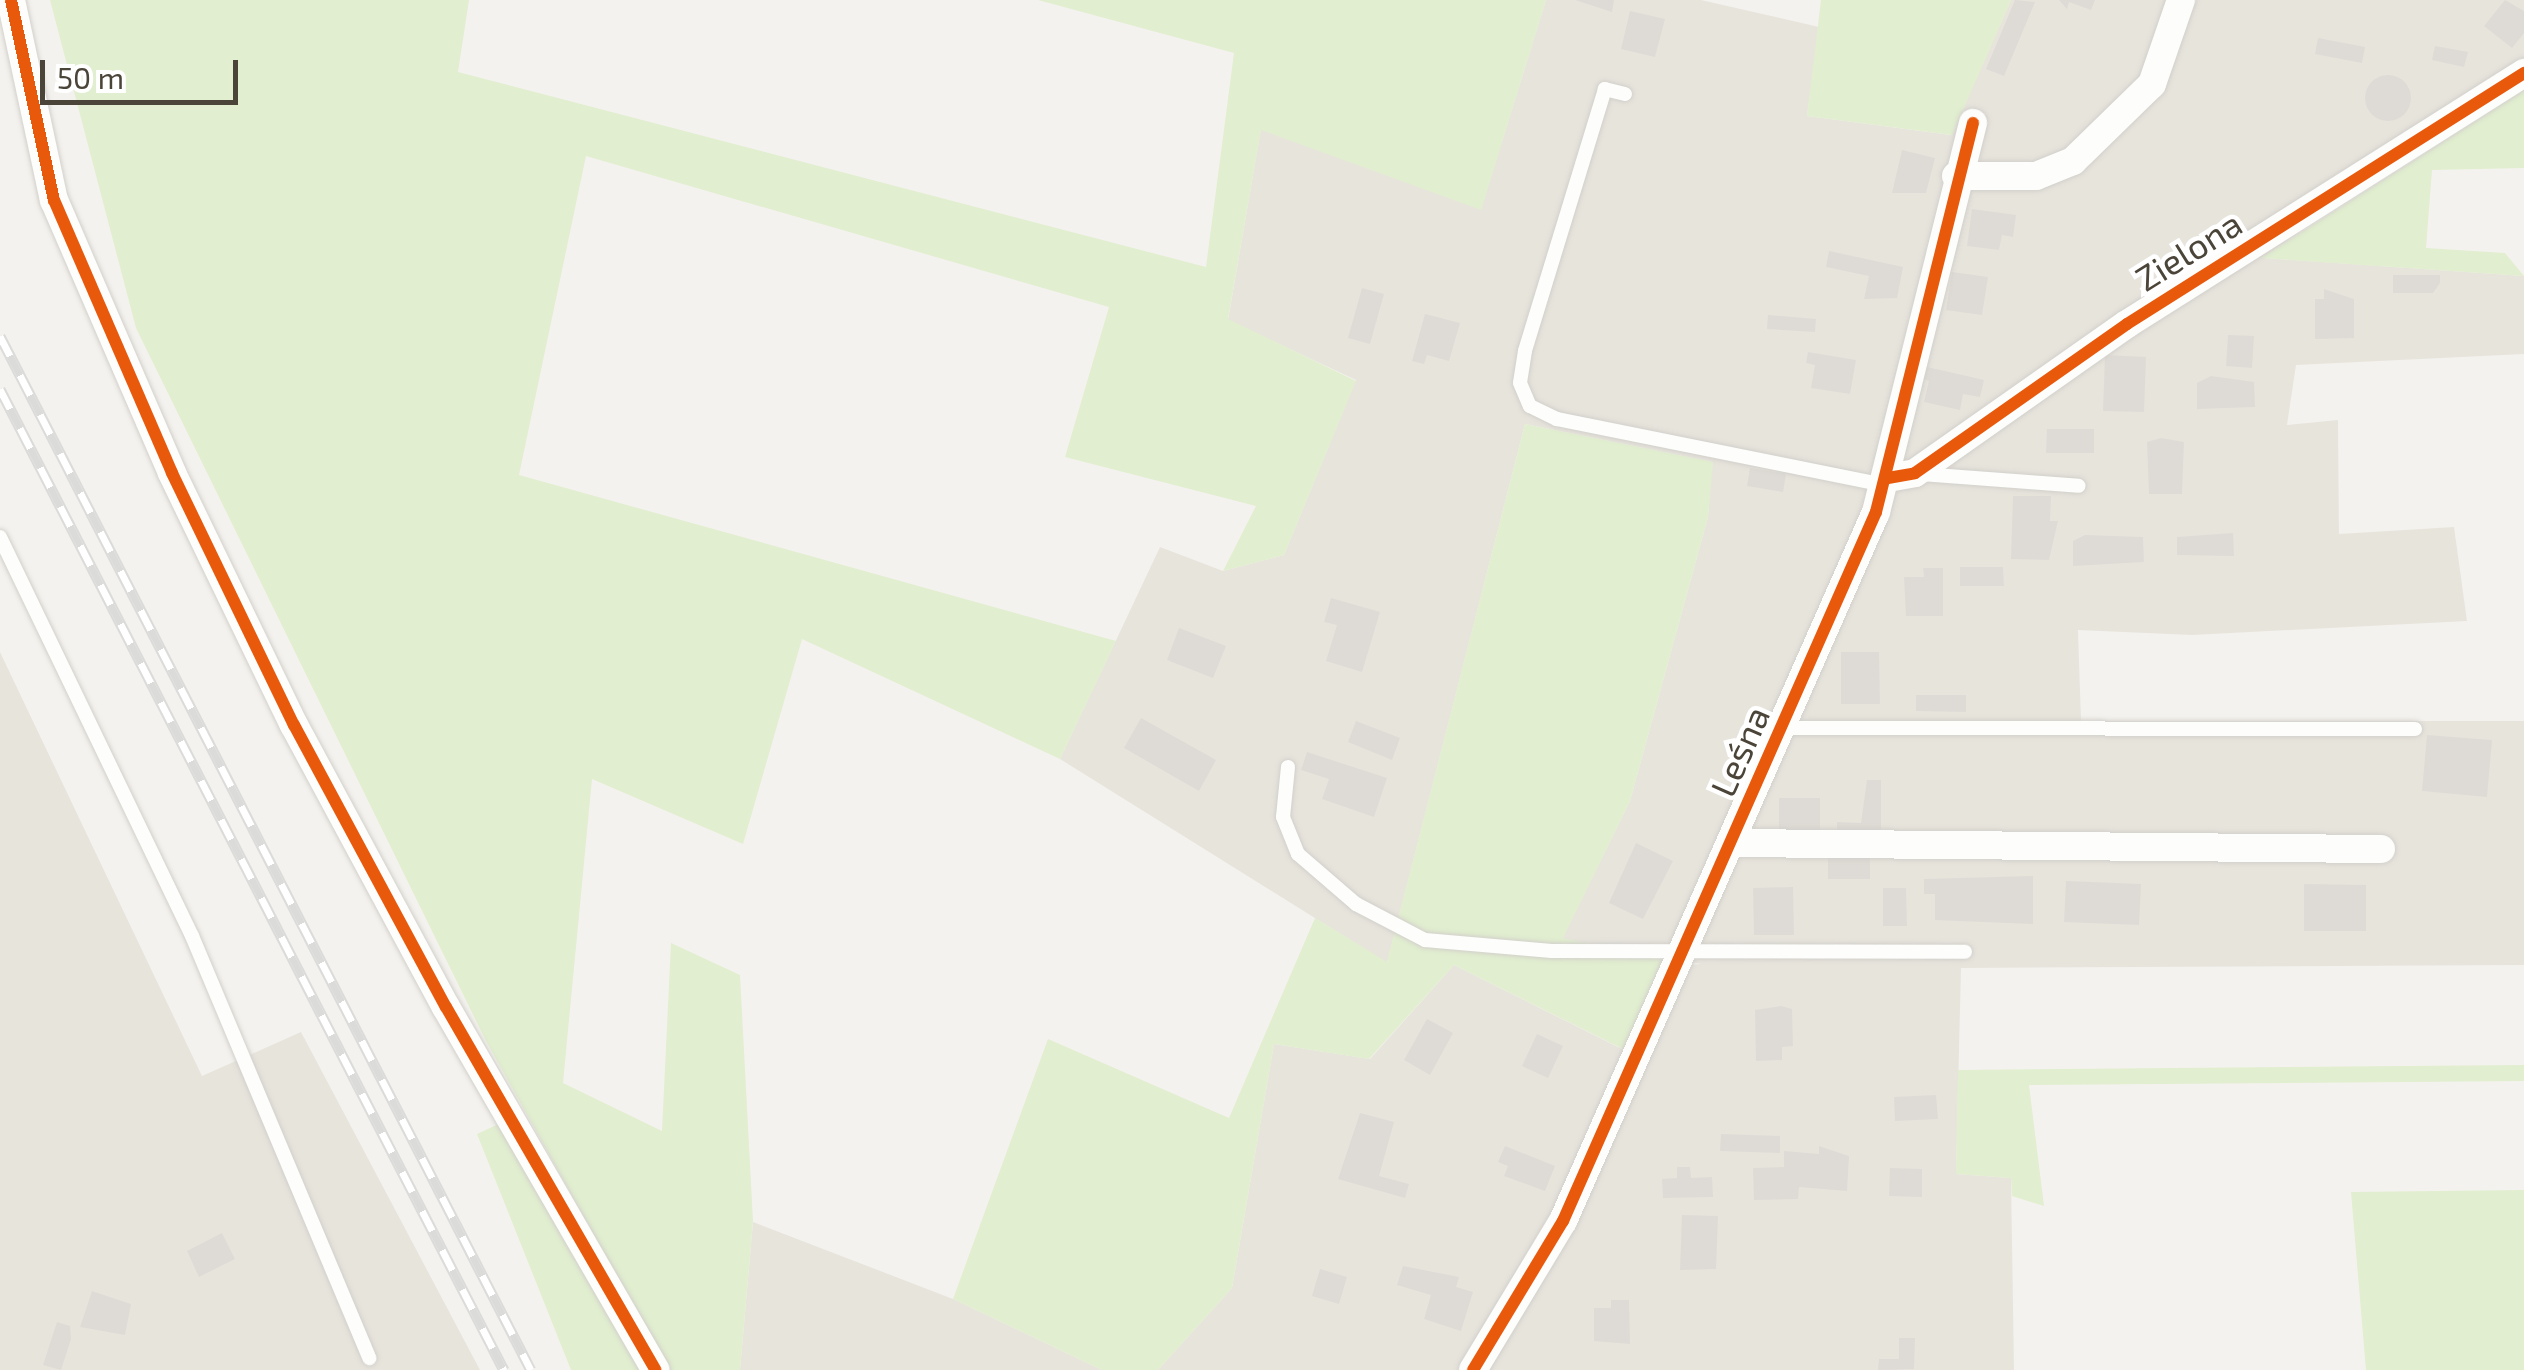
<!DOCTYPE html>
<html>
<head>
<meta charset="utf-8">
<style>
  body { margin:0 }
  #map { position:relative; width:2524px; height:1370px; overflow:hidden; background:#f4f2ee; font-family:"Exo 2",sans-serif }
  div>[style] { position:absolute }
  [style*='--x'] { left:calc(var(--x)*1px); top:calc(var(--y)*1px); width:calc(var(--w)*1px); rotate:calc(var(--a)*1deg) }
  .residential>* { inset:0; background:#e7e4dc }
  .green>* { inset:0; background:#e1eecf }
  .building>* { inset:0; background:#dedbd6 }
  .round { border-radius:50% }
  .roads { filter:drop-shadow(0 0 2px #d2d0cb) drop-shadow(0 0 2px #d2d0cb) }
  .service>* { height:14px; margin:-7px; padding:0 7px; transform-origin:7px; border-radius:7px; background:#fdfdfc }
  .minor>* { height:28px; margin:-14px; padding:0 14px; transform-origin:14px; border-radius:14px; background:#fdfdfc }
  .rail>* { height:11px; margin-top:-5.5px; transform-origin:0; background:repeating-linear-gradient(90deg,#fff 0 22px,#dbdbda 0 44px); box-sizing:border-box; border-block:2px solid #dbdbda }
  .cycleway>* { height:12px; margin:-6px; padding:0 6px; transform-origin:6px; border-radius:6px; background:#e8590c }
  span { translate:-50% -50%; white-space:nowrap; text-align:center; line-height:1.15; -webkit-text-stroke:9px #fff; paint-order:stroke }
  .street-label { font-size:35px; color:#4b4439 }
  .scale { position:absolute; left:40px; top:60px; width:198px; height:45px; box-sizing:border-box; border:5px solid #4b4439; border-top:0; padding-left:12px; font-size:30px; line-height:35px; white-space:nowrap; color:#4b4439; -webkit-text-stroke:8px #fff; paint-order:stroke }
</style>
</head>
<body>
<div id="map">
  <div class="residential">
    <div style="clip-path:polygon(1546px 0,1701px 0,1819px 27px,1807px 116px,1951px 135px,2011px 0,2524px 0,2524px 90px,2382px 174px,2263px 258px,2524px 276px,2524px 354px,2296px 365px,2287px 425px,2338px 420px,2339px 534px,2454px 527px,2467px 621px,2192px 635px,2078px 630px,2081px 721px,2524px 721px,2524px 965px,1961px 968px,1956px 1174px,2011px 1178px,2014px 1370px,1158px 1370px,1232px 1288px,1274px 1044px,1370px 1059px,1454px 965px,1644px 1060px,1688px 965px,1701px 964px,1562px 939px,1630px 801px,1708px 517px,1712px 462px,1525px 424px,1387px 963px,1060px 759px,1160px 547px,1223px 571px,1284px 555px,1356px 380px,1228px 320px,1261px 129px,1481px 209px)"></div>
    <div style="clip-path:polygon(0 652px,202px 1076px,301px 1032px,480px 1370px,0 1370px)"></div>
    <div style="clip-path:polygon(753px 1222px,953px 1299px,1102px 1370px,740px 1370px)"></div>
  </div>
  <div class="green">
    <div style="clip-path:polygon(50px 0,469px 0,458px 72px,1206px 267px,1234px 53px,1038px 0,1546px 0,1481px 210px,1261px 130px,1228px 319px,1356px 381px,1284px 555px,1223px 571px,1256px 506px,1065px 457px,1109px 307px,586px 156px,519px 475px,1116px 641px,1060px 759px,802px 639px,743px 844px,592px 779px,563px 1083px,662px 1131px,671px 943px,740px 975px,753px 1221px,740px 1370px,669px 1370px,486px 1041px,136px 328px)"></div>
    <div style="clip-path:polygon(1821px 0,2011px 0,1952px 135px,1807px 116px)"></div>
    <div style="clip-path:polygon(2524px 90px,2524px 168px,2432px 170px,2426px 248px,2505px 253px,2524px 276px,2261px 258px)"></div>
    <div style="clip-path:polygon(1525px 424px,1713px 462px,1708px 517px,1630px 801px,1563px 938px,1688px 965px,1645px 1060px,1454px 965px,1369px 1059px,1274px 1044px,1232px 1288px,1158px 1370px,1102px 1370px,953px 1299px,1048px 1039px,1229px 1118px,1315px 918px,1387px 962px)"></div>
    <div style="clip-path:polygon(2524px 1065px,2524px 1081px,2029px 1085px,2044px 1206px,2012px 1196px,2011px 1178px,1956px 1174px,1958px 1070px)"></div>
    <div style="clip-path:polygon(503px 1122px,643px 1370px,571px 1370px,477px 1134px)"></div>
    <div style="clip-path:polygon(2524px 1190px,2524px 1370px,2366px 1370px,2351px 1192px)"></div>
  </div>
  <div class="building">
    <div style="clip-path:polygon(1575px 0,1614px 0,1612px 12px)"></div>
    <div style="clip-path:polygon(2015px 0,2035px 2px,2004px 76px,1986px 69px)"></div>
    <div style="clip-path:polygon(2059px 0,2095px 0,2091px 10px,2069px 2px,2067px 9px)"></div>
    <div style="clip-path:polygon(2505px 0,2524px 11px,2524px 33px,2512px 48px,2484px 26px)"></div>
    <div style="clip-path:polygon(1630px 11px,1665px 19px,1655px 57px,1621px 49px)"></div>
    <div style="clip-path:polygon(2318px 38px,2365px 47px,2362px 63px,2315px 54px)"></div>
    <div style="clip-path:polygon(2435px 46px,2468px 52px,2464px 67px,2432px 60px)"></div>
    <div class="round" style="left:2365px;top:75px;width:46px;height:46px"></div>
    <div style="clip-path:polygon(1902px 150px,1935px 158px,1926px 193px,1892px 193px)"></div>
    <div style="clip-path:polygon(1972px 209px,2016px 215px,2013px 237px,2002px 235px,1999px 250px,1967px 246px)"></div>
    <div style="clip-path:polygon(1829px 251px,1903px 267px,1897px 298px,1864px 299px,1869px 276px,1826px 267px)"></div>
    <div style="clip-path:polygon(1952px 272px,1988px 277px,1982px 315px,1946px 310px)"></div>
    <div style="clip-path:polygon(2393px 275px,2440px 275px,2440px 283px,2433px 293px,2393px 293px)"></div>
    <div style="clip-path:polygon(1362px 288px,1384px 294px,1370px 344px,1348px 338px)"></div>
    <div style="clip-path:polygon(2324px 289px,2354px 299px,2354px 338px,2315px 339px,2315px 299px,2324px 299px)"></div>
    <div style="clip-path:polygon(1425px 314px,1460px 323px,1449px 361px,1427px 355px,1424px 364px,1412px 361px)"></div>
    <div style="clip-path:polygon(1768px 315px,1816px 319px,1815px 332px,1767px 329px)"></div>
    <div style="clip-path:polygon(2228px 335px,2254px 336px,2252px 368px,2226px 366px)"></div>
    <div style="clip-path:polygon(1808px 352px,1856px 360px,1850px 394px,1811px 388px,1815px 365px,1806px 363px)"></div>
    <div style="clip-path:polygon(2105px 355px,2146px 357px,2144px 412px,2103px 411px)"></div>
    <div style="clip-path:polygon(1923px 366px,1984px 380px,1980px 397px,1963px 394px,1960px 410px,1924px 402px,1929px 381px,1920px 378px)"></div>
    <div style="clip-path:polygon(2211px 376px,2254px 382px,2255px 407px,2197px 409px,2197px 383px)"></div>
    <div style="clip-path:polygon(2047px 429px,2094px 429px,2094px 453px,2046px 453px)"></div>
    <div style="clip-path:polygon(2161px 438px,2184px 442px,2182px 494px,2149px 494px,2147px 442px)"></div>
    <div style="clip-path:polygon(1750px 468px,1786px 474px,1783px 492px,1747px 486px)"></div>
    <div style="clip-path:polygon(2013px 496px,2051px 496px,2050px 521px,2058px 521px,2049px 560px,2011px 559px)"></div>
    <div style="clip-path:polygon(2233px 533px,2234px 556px,2177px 555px,2177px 537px)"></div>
    <div style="clip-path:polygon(2085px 535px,2143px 537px,2144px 562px,2073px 566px,2073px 541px)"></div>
    <div style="clip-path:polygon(1960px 567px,2003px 567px,2004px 586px,1960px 586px)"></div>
    <div style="clip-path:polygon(1923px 568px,1943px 568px,1943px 616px,1906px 616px,1904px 577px,1924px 577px)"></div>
    <div style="clip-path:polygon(1331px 598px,1380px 612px,1362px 672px,1326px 661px,1337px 625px,1324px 622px)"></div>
    <div style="clip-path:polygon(1179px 628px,1226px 646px,1213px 678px,1167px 660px)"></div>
    <div style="clip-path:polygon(1841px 652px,1879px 652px,1880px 704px,1841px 704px)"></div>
    <div style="clip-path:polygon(1916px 695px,1966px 695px,1966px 712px,1916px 711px)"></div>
    <div style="clip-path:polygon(1141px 718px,1216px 760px,1199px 791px,1124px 748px)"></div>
    <div style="clip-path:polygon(1356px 721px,1400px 738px,1392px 760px,1348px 742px)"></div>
    <div style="clip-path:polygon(2427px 735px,2492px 740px,2487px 797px,2422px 791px)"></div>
    <div style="clip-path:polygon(1307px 752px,1387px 778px,1374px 817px,1322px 799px,1329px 779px,1301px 770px)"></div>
    <div style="clip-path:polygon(1867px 780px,1881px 780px,1881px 837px,1837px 837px,1837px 822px,1861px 823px)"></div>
    <div style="clip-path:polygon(1779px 798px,1820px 798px,1820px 838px,1779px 838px)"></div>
    <div style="clip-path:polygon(1636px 843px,1673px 861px,1643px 919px,1609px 903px)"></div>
    <div style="clip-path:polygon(1828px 857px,1870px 857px,1870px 879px,1828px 879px)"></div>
    <div style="clip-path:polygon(2033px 876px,2033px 924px,1935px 920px,1935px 894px,1924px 894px,1924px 879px)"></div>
    <div style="clip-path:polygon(2066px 881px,2141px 884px,2139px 925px,2064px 922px)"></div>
    <div style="clip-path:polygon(2304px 884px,2366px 885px,2366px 931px,2304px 931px)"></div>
    <div style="clip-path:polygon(1793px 887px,1794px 935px,1754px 935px,1753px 888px)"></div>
    <div style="clip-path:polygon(1883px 888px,1906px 888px,1907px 926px,1883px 926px)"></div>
    <div style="clip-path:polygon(1781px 1006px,1792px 1009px,1793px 1046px,1782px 1047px,1782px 1060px,1756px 1061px,1755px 1010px)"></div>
    <div style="clip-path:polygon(1427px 1019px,1453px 1033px,1430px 1075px,1404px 1060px)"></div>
    <div style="clip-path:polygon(1537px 1034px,1563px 1046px,1548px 1078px,1522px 1066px)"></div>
    <div style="clip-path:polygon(1936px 1095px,1938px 1119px,1895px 1121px,1894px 1097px)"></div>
    <div style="clip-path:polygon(1360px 1113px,1394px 1122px,1379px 1176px,1409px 1184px,1405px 1198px,1338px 1179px)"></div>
    <div style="clip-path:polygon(1721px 1134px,1780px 1136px,1780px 1153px,1720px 1151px)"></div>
    <div style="clip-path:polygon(1505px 1146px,1555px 1166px,1545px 1191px,1504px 1176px,1508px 1166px,1498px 1162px)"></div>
    <div style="clip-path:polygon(1819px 1146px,1849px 1156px,1847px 1191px,1799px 1187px,1798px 1199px,1754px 1200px,1753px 1168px,1784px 1167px,1784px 1151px,1819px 1154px)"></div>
    <div style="clip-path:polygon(1677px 1167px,1690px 1167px,1691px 1178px,1712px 1177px,1713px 1197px,1663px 1198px,1662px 1179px,1677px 1178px)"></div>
    <div style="clip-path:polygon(1890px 1168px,1922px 1169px,1922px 1197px,1889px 1196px)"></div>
    <div style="clip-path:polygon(1682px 1215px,1718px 1216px,1716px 1269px,1680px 1270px)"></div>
    <div style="clip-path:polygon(222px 1233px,235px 1259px,199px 1277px,187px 1251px)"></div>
    <div style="clip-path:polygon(1403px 1266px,1459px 1277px,1456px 1287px,1473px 1292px,1461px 1331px,1424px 1319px,1431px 1295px,1397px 1285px)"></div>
    <div style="clip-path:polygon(1320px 1269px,1347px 1277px,1339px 1304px,1312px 1296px)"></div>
    <div style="clip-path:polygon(92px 1291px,131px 1304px,125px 1335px,80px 1327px)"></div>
    <div style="clip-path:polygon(1611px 1300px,1629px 1300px,1630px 1344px,1594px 1341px,1594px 1308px,1611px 1308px)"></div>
    <div style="clip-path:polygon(57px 1322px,70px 1326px,71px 1339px,61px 1370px,43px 1365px)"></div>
    <div style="clip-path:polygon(1899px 1338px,1915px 1338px,1914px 1369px,1878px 1370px,1879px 1359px,1899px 1359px)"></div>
  </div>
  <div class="roads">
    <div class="service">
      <div style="--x:1625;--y:94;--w:21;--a:-166"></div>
      <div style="--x:1605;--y:89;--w:274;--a:107"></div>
      <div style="--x:1525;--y:351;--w:32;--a:99"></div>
      <div style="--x:1520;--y:383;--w:25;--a:67"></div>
      <div style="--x:1530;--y:406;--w:30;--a:26"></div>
      <div style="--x:1557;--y:419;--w:334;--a:11.4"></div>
      <div style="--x:1921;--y:474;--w:158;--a:4.3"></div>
      <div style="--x:0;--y:537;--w:443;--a:64.3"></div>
      <div style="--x:192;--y:936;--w:458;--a:67.2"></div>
      <div style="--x:1781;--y:728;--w:634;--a:0.09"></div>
      <div style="--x:1288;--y:767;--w:50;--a:95.7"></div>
      <div style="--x:1283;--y:817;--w:40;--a:68"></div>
      <div style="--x:1298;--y:854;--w:77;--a:40.8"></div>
      <div style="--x:1356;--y:904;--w:78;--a:27.6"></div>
      <div style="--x:1425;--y:940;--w:127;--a:5"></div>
      <div style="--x:1552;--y:951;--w:413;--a:0.1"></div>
    </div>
    <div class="minor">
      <div style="--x:11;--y:0;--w:205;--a:77.9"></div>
      <div style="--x:54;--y:200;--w:297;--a:66.6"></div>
      <div style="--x:172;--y:473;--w:280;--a:64.2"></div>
      <div style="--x:294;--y:725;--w:320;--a:61.7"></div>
      <div style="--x:446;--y:1007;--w:419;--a:60"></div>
      <div style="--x:1956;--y:176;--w:80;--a:0"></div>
      <div style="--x:2036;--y:176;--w:40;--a:-22"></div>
      <div style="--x:2073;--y:161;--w:110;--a:-44.3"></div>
      <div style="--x:2152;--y:84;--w:89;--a:-71"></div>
      <div style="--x:1888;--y:478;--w:27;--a:-10"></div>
      <div style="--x:1915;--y:473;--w:259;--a:-35.1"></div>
      <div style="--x:2127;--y:324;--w:470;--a:-32.3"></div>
      <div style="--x:1731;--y:843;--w:650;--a:0.53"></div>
      <div style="--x:1473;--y:1370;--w:174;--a:-58.9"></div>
      <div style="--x:1563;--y:1221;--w:775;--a:-66.18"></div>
      <div style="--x:1876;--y:512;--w:401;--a:-76"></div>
    </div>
  </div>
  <div class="rail">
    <div style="--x:0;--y:336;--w:1162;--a:62.82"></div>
    <div style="--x:0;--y:389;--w:1103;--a:62.81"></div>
  </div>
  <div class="cycleway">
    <div style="--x:11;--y:0;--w:205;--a:77.9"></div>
    <div style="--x:54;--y:200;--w:297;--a:66.6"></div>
    <div style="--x:172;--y:473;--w:280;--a:64.2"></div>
    <div style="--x:294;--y:725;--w:320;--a:61.7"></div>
    <div style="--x:446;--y:1007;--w:419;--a:60"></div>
    <div style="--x:1888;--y:478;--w:27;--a:-10"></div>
    <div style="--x:1915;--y:473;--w:259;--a:-35.1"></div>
    <div style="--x:2127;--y:324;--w:470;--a:-32.3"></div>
    <div style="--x:1473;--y:1370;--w:174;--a:-58.9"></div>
    <div style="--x:1563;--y:1221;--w:775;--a:-66.18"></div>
    <div style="--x:1876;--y:512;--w:401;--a:-76"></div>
  </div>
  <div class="street-label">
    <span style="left:2188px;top:250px;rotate:-32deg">Zielona</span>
    <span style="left:1739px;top:751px;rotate:-66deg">Leśna</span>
  </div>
  <div class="scale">50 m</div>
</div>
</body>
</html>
